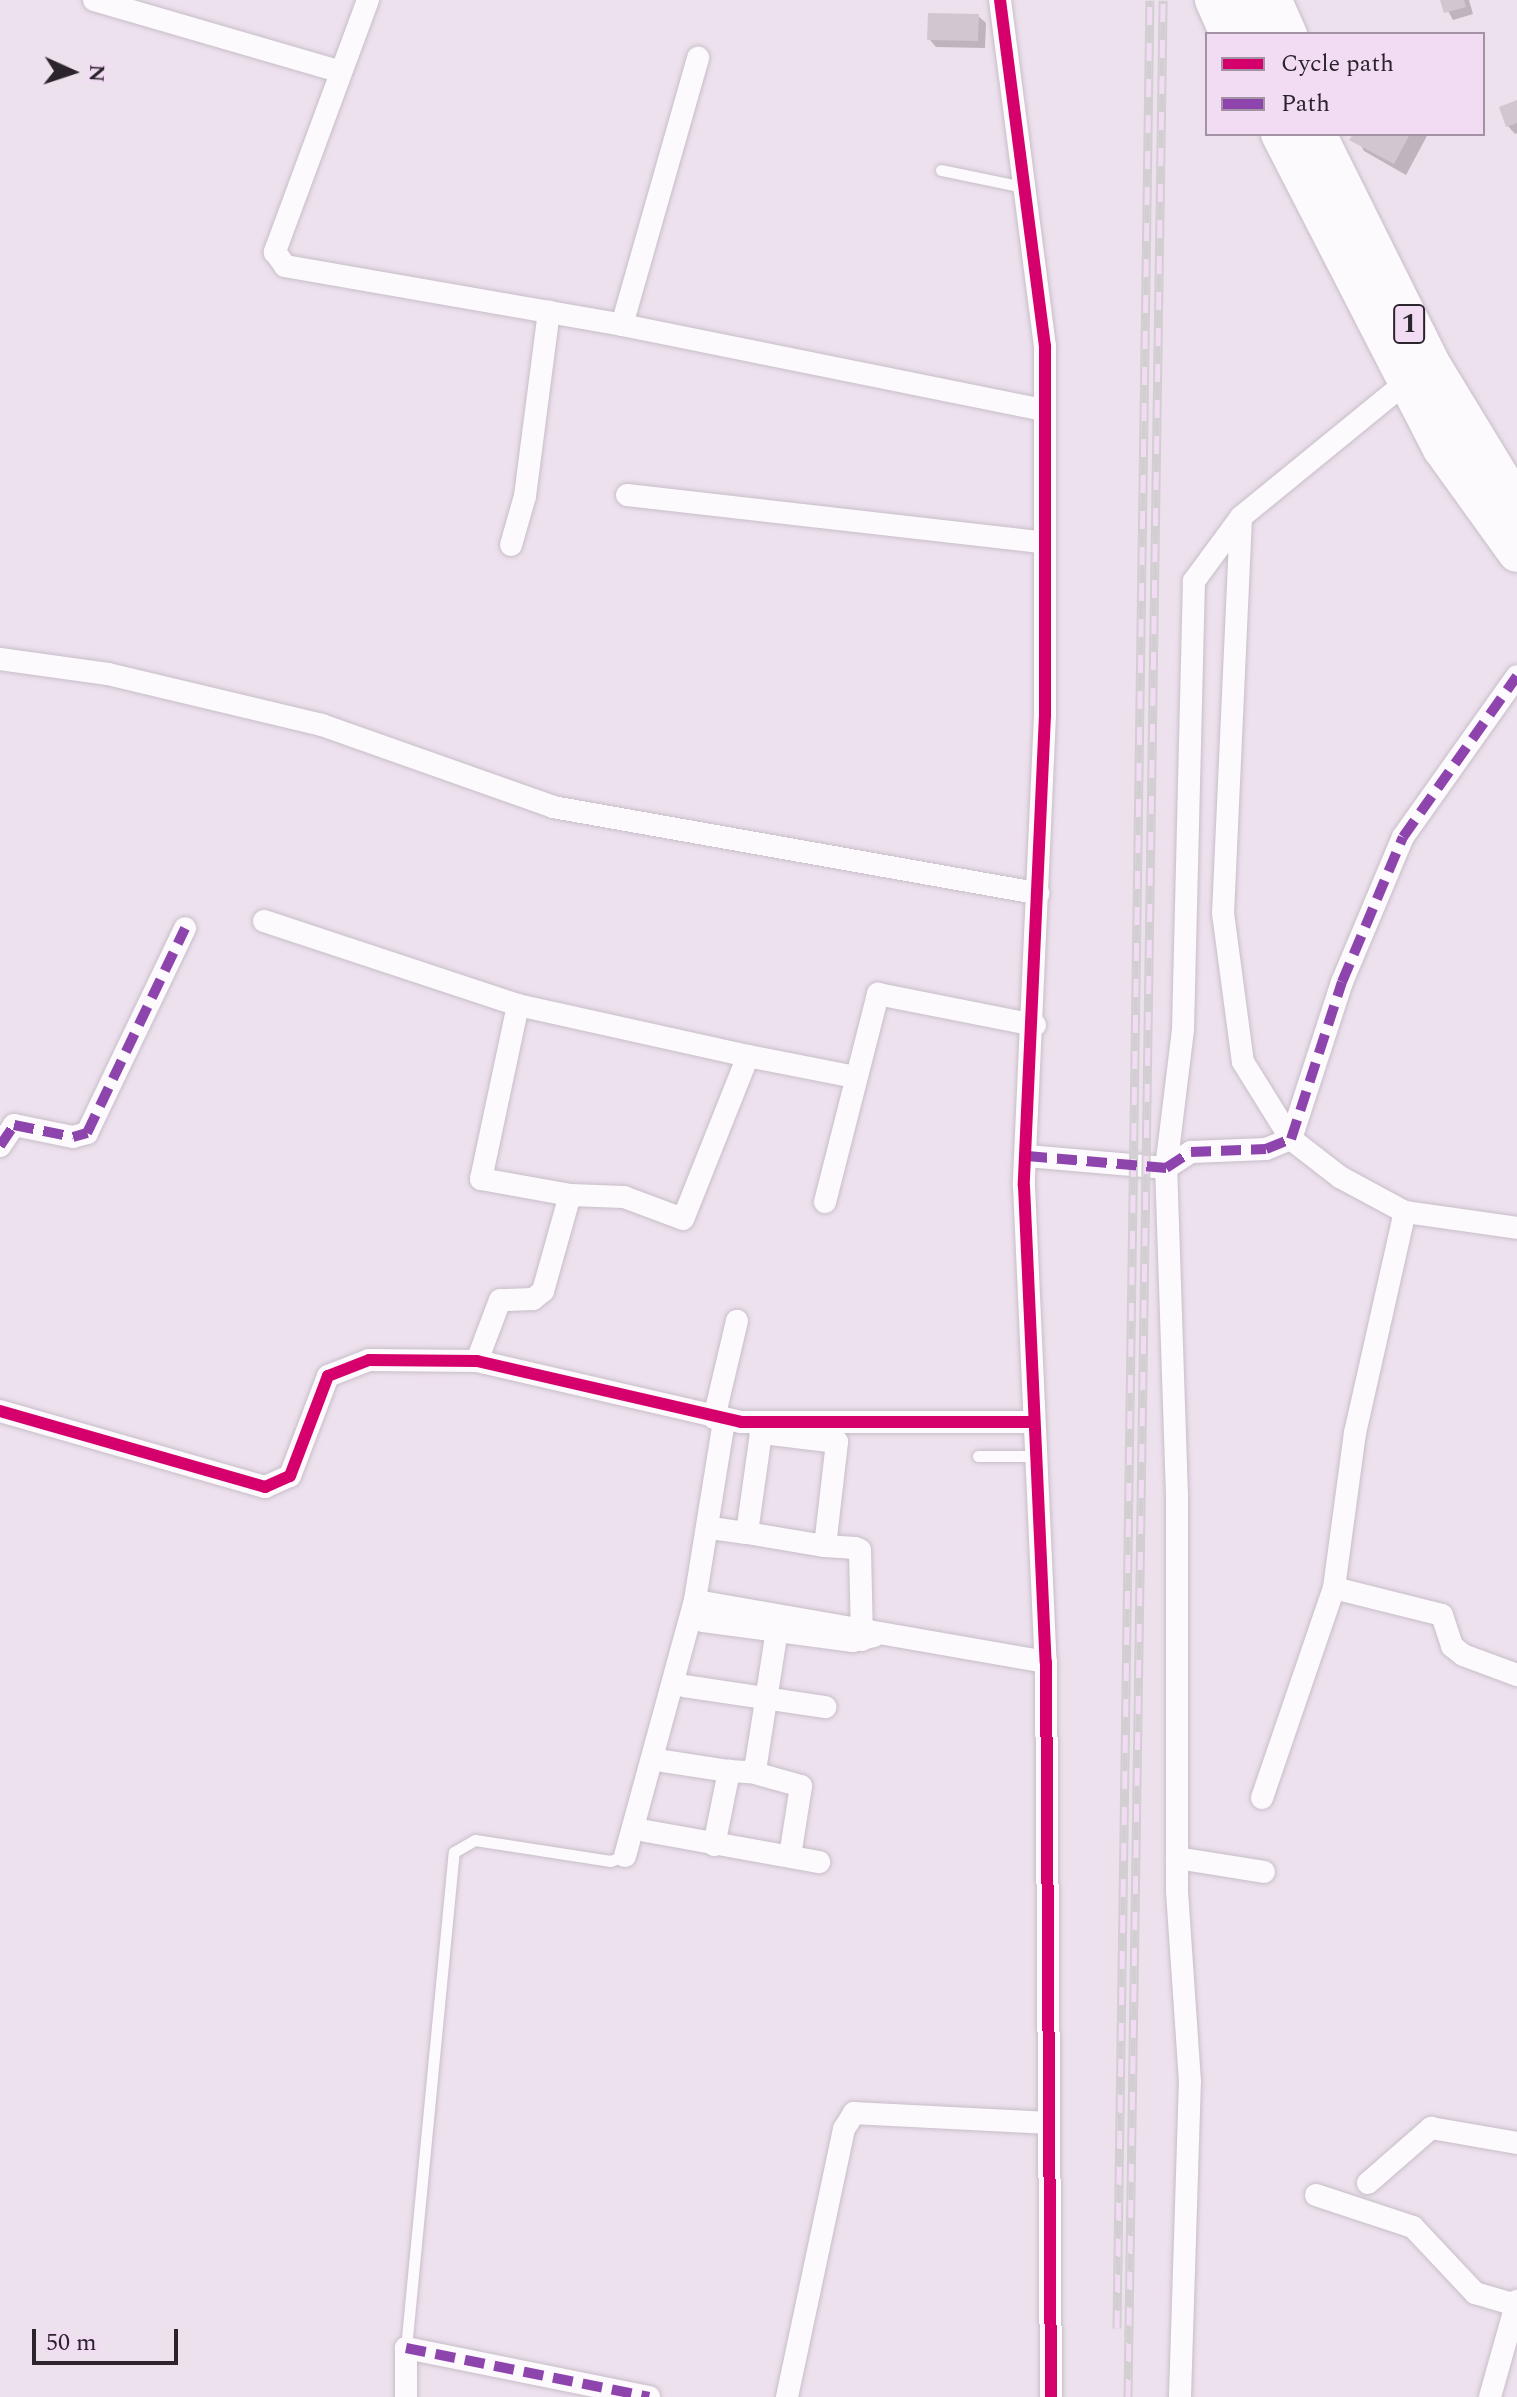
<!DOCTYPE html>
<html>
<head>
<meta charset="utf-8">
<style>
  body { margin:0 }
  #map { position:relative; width:1517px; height:2397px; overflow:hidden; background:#ede1ee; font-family:Spectral,serif }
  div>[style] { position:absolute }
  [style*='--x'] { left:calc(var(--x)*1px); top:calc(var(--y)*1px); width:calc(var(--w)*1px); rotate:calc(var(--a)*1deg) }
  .shadow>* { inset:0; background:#0003 }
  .building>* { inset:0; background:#d1c7d0 }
  .roads { filter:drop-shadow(0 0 2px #c7bec8) drop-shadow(0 0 2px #c7bec8) }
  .service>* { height:11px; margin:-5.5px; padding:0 5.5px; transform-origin:5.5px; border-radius:5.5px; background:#fcfafc }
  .minor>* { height:22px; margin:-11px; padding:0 11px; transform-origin:11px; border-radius:11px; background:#fcfafc }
  .tertiary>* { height:28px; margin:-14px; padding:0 14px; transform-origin:14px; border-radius:14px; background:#fcfafc }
  .trunk>* { height:38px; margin:-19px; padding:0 19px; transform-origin:19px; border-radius:19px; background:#fcfafc }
  .rail>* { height:9px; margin-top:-4.5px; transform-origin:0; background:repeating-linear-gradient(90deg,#f1dcf3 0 18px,#d2ced2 0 36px); box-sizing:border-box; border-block:2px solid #d2ced2 }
  .quiet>* { height:10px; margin-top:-5px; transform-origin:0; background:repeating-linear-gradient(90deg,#8e44ad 0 20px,transparent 0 30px) }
  .cycleway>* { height:12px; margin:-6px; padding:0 6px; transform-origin:6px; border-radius:6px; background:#d6006c }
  span { translate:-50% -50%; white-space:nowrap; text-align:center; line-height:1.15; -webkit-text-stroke:8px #f1dcf3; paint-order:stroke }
  .shield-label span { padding:2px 6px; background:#f1dcf3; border:2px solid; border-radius:6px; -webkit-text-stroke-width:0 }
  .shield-label { font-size:28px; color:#2c242d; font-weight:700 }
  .legend { position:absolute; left:1205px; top:32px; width:280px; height:104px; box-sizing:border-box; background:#f1dcf3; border:2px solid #a292a4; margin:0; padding:10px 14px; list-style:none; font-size:24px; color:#2c242d }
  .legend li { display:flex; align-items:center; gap:16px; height:40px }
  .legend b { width:40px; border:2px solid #a292a4 }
  .north { position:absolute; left:32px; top:32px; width:80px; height:80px; -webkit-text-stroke:6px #f1dcf3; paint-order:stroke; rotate:93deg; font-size:22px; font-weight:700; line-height:32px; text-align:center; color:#2c242d }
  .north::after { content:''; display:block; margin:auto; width:28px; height:36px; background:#2c242d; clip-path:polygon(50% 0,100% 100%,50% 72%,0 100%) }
  .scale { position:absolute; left:32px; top:2329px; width:146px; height:36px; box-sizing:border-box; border:4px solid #2c242d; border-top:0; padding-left:10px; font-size:24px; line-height:28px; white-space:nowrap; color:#2c242d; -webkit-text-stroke:6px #f1dcf3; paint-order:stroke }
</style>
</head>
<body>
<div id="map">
  <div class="shadow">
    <div style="clip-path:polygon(1442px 0,1469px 0,1473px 14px,1453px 20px)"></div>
    <div style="clip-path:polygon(978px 16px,986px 23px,985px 48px,936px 47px,929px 39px)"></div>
    <div style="clip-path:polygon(1517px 102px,1517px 133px,1515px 134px,1508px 126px)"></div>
    <div style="clip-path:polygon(1355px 134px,1428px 134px,1406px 175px,1364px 151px)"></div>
  </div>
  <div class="building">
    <div style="clip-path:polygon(1440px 0,1464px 0,1466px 7px,1444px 13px)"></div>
    <div style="clip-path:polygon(928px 13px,979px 14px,978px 41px,927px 40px)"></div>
    <div style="clip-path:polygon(1517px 100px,1517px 123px,1506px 127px,1499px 107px)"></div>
    <div style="clip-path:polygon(1353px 134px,1410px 134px,1394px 164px,1349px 140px)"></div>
  </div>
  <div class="roads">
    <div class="service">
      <div style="--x:941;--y:170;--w:79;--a:11.7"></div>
      <div style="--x:978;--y:1456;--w:54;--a:0"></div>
      <div style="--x:406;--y:2348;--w:498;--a:-84.5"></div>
      <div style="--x:454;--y:1852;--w:24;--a:-30"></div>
      <div style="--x:475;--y:1840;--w:137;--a:8.8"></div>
      <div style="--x:610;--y:1861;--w:16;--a:-18"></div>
    </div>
    <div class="minor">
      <div style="--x:94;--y:0;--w:255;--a:16.2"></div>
      <div style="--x:368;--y:0;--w:269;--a:110.3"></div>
      <div style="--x:275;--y:252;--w:17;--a:54"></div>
      <div style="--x:285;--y:266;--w:342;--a:9.9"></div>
      <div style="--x:622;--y:325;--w:278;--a:-74.1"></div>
      <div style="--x:1000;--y:0;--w:349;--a:82.6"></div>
      <div style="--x:1045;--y:346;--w:369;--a:90"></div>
      <div style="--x:1045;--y:715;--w:471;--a:92.6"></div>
      <div style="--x:1024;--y:1186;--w:477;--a:87.4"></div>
      <div style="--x:1046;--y:1662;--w:735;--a:89.61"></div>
      <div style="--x:622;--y:325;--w:430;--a:11.4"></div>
      <div style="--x:627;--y:495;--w:418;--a:6.5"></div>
      <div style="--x:1241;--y:518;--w:395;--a:92.6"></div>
      <div style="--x:1223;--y:913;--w:150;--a:82.4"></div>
      <div style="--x:1243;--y:1062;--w:91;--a:58.1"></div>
      <div style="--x:1291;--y:1139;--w:62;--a:37.8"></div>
      <div style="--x:1340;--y:1177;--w:74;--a:28.3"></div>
      <div style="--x:1405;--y:1212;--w:113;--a:8.1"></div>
      <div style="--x:511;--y:545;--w:51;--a:-74.1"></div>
      <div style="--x:525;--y:496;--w:186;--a:-82.6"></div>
      <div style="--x:0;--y:659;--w:109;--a:7.9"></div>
      <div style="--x:108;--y:674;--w:220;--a:13.4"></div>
      <div style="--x:322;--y:725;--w:245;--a:19.5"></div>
      <div style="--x:553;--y:807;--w:493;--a:10.1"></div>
      <div style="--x:264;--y:921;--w:268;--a:18.3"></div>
      <div style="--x:518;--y:1005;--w:236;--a:12.5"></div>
      <div style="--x:748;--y:1056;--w:175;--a:111.7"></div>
      <div style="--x:683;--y:1219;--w:63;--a:-159.6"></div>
      <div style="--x:624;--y:1197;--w:54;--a:-177.9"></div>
      <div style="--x:570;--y:1195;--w:100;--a:105.7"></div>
      <div style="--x:543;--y:1291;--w:13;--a:141"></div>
      <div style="--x:533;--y:1299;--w:33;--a:178"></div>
      <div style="--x:500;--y:1300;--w:65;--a:110.7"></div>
      <div style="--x:518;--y:1005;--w:178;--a:102"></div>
      <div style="--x:481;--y:1179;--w:90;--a:10.2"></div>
      <div style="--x:748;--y:1056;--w:109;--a:11.1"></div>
      <div style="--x:0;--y:1146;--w:25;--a:-56"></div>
      <div style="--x:14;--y:1125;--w:60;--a:11.5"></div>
      <div style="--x:73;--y:1137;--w:15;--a:-16"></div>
      <div style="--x:87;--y:1133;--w:227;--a:-64.4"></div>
      <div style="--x:1027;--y:1156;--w:140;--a:4.9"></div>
      <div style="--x:1166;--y:1168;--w:30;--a:-33"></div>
      <div style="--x:1191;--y:1152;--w:75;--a:-2.3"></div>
      <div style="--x:1266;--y:1149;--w:27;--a:-22"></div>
      <div style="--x:1291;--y:1139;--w:165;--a:-72"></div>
      <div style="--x:1342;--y:982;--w:157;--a:-67.2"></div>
      <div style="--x:1403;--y:837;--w:197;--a:-54.7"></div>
      <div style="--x:825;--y:1202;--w:215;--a:-75.7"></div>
      <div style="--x:878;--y:994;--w:160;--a:11.2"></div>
      <div style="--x:0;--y:1411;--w:276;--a:16"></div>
      <div style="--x:265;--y:1487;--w:27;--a:-24"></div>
      <div style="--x:290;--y:1476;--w:107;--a:-69.2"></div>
      <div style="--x:328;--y:1376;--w:44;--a:-21.3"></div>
      <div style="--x:369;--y:1360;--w:108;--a:0.5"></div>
      <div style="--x:477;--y:1361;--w:271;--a:13"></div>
      <div style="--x:741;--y:1422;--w:292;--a:0"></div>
      <div style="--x:714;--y:1418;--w:100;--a:-76.7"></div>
      <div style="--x:718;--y:1529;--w:29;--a:8"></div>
      <div style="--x:825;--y:1546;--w:105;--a:-83.4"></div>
      <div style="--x:837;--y:1442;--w:77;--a:-173.2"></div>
      <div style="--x:761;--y:1433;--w:101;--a:98"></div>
      <div style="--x:747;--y:1533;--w:79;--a:9.5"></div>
      <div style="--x:825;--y:1546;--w:30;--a:4"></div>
      <div style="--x:855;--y:1548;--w:5;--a:22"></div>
      <div style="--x:860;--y:1550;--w:90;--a:88.7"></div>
      <div style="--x:1334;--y:1588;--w:111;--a:14"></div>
      <div style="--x:1442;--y:1615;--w:33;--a:72"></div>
      <div style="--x:1452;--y:1646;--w:14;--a:39"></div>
      <div style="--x:1463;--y:1655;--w:58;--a:20.3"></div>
      <div style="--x:874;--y:1636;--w:22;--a:167"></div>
      <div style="--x:853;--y:1641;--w:151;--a:-172.4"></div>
      <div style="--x:703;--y:1621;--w:19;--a:-93"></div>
      <div style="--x:702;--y:1602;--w:349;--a:9.9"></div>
      <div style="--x:684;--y:1686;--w:143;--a:8.5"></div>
      <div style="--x:663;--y:1761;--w:67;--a:8.6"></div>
      <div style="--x:751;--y:1772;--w:52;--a:15.6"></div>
      <div style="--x:801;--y:1786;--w:71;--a:98.9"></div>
      <div style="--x:1262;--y:1798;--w:222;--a:-71.1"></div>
      <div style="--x:1334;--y:1588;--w:156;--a:-82.3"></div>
      <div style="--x:1355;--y:1433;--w:227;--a:-77.3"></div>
      <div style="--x:646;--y:1831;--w:176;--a:10.2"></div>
      <div style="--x:714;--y:1845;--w:76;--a:-78.5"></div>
      <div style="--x:729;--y:1771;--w:22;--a:3"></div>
      <div style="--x:751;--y:1772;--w:9;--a:-58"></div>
      <div style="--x:756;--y:1764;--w:136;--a:-81.1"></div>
      <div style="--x:625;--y:1856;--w:265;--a:-74.7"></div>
      <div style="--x:695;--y:1600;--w:182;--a:-80.8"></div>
      <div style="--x:1177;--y:1858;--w:88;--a:9.1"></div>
      <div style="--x:1368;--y:2183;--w:84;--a:-41.1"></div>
      <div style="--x:1431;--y:2128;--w:87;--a:9.9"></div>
      <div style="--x:1316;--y:2195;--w:102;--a:18.3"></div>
      <div style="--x:1413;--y:2227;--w:91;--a:46.8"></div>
      <div style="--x:1475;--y:2293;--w:43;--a:16.3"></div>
      <div style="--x:406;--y:2397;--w:49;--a:-90"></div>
      <div style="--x:406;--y:2348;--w:248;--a:11.4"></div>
      <div style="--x:787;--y:2397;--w:274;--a:-78"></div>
      <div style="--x:844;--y:2129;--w:19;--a:-58"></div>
      <div style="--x:854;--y:2113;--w:195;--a:2.9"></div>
      <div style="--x:1180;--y:2397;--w:315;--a:-88.2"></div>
      <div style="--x:1190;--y:2082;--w:191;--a:-93.9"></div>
      <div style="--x:1177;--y:1891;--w:395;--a:-90"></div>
      <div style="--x:1177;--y:1496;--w:328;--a:-91.9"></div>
      <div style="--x:1166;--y:1168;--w:140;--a:-83"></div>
      <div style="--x:1183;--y:1029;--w:448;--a:-88.6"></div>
      <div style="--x:1194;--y:581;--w:79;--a:-53.7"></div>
      <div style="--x:1241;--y:517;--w:223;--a:-39.2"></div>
      <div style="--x:1490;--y:2397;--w:100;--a:-74.3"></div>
    </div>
    <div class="tertiary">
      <div style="--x:1278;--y:0;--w:37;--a:66"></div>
    </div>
    <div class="trunk">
      <div style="--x:1214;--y:0;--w:37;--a:66"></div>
      <div style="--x:1252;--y:0;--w:38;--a:65"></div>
      <div style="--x:1280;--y:134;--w:354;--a:62.8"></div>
      <div style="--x:1442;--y:449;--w:128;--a:54.2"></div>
      <div style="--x:1317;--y:134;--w:254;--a:63.6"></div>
      <div style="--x:1430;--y:362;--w:167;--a:58.7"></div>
    </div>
  </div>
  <div class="rail">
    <div style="--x:1117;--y:2328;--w:2328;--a:-89.19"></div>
    <div style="--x:1128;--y:2397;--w:2397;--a:-89.16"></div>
  </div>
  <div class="quiet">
    <div style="--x:0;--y:1146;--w:25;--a:-56"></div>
    <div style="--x:14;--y:1125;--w:60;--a:11.5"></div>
    <div style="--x:73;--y:1137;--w:15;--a:-16"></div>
    <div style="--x:87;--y:1133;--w:227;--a:-64.4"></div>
    <div style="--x:1027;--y:1156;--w:140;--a:4.9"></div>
    <div style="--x:1166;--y:1168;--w:30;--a:-33"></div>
    <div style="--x:1191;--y:1152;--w:75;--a:-2.3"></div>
    <div style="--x:1266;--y:1149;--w:27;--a:-22"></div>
    <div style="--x:1291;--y:1139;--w:165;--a:-72"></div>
    <div style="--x:1342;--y:982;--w:157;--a:-67.2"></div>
    <div style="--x:1403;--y:837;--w:197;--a:-54.7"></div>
    <div style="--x:406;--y:2348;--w:248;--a:11.4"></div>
  </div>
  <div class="cycleway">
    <div style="--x:1000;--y:0;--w:349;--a:82.6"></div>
    <div style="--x:1045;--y:346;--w:369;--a:90"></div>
    <div style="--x:1045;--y:715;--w:471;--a:92.6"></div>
    <div style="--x:1024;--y:1186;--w:477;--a:87.4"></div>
    <div style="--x:1046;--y:1662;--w:735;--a:89.61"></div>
    <div style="--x:0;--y:1411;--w:276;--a:16"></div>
    <div style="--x:265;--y:1487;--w:27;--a:-24"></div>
    <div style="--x:290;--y:1476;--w:107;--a:-69.2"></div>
    <div style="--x:328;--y:1376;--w:44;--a:-21.3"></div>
    <div style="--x:369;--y:1360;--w:108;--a:0.5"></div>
    <div style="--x:477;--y:1361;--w:271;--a:13"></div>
    <div style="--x:741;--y:1422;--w:292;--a:0"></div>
  </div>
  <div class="shield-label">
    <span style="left:1409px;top:324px">1</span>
  </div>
  <ul class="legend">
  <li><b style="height:10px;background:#d6006c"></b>Cycle path</li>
  <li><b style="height:10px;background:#8e44ad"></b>Path</li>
  </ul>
  <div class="north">N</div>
  <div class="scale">50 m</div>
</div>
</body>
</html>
